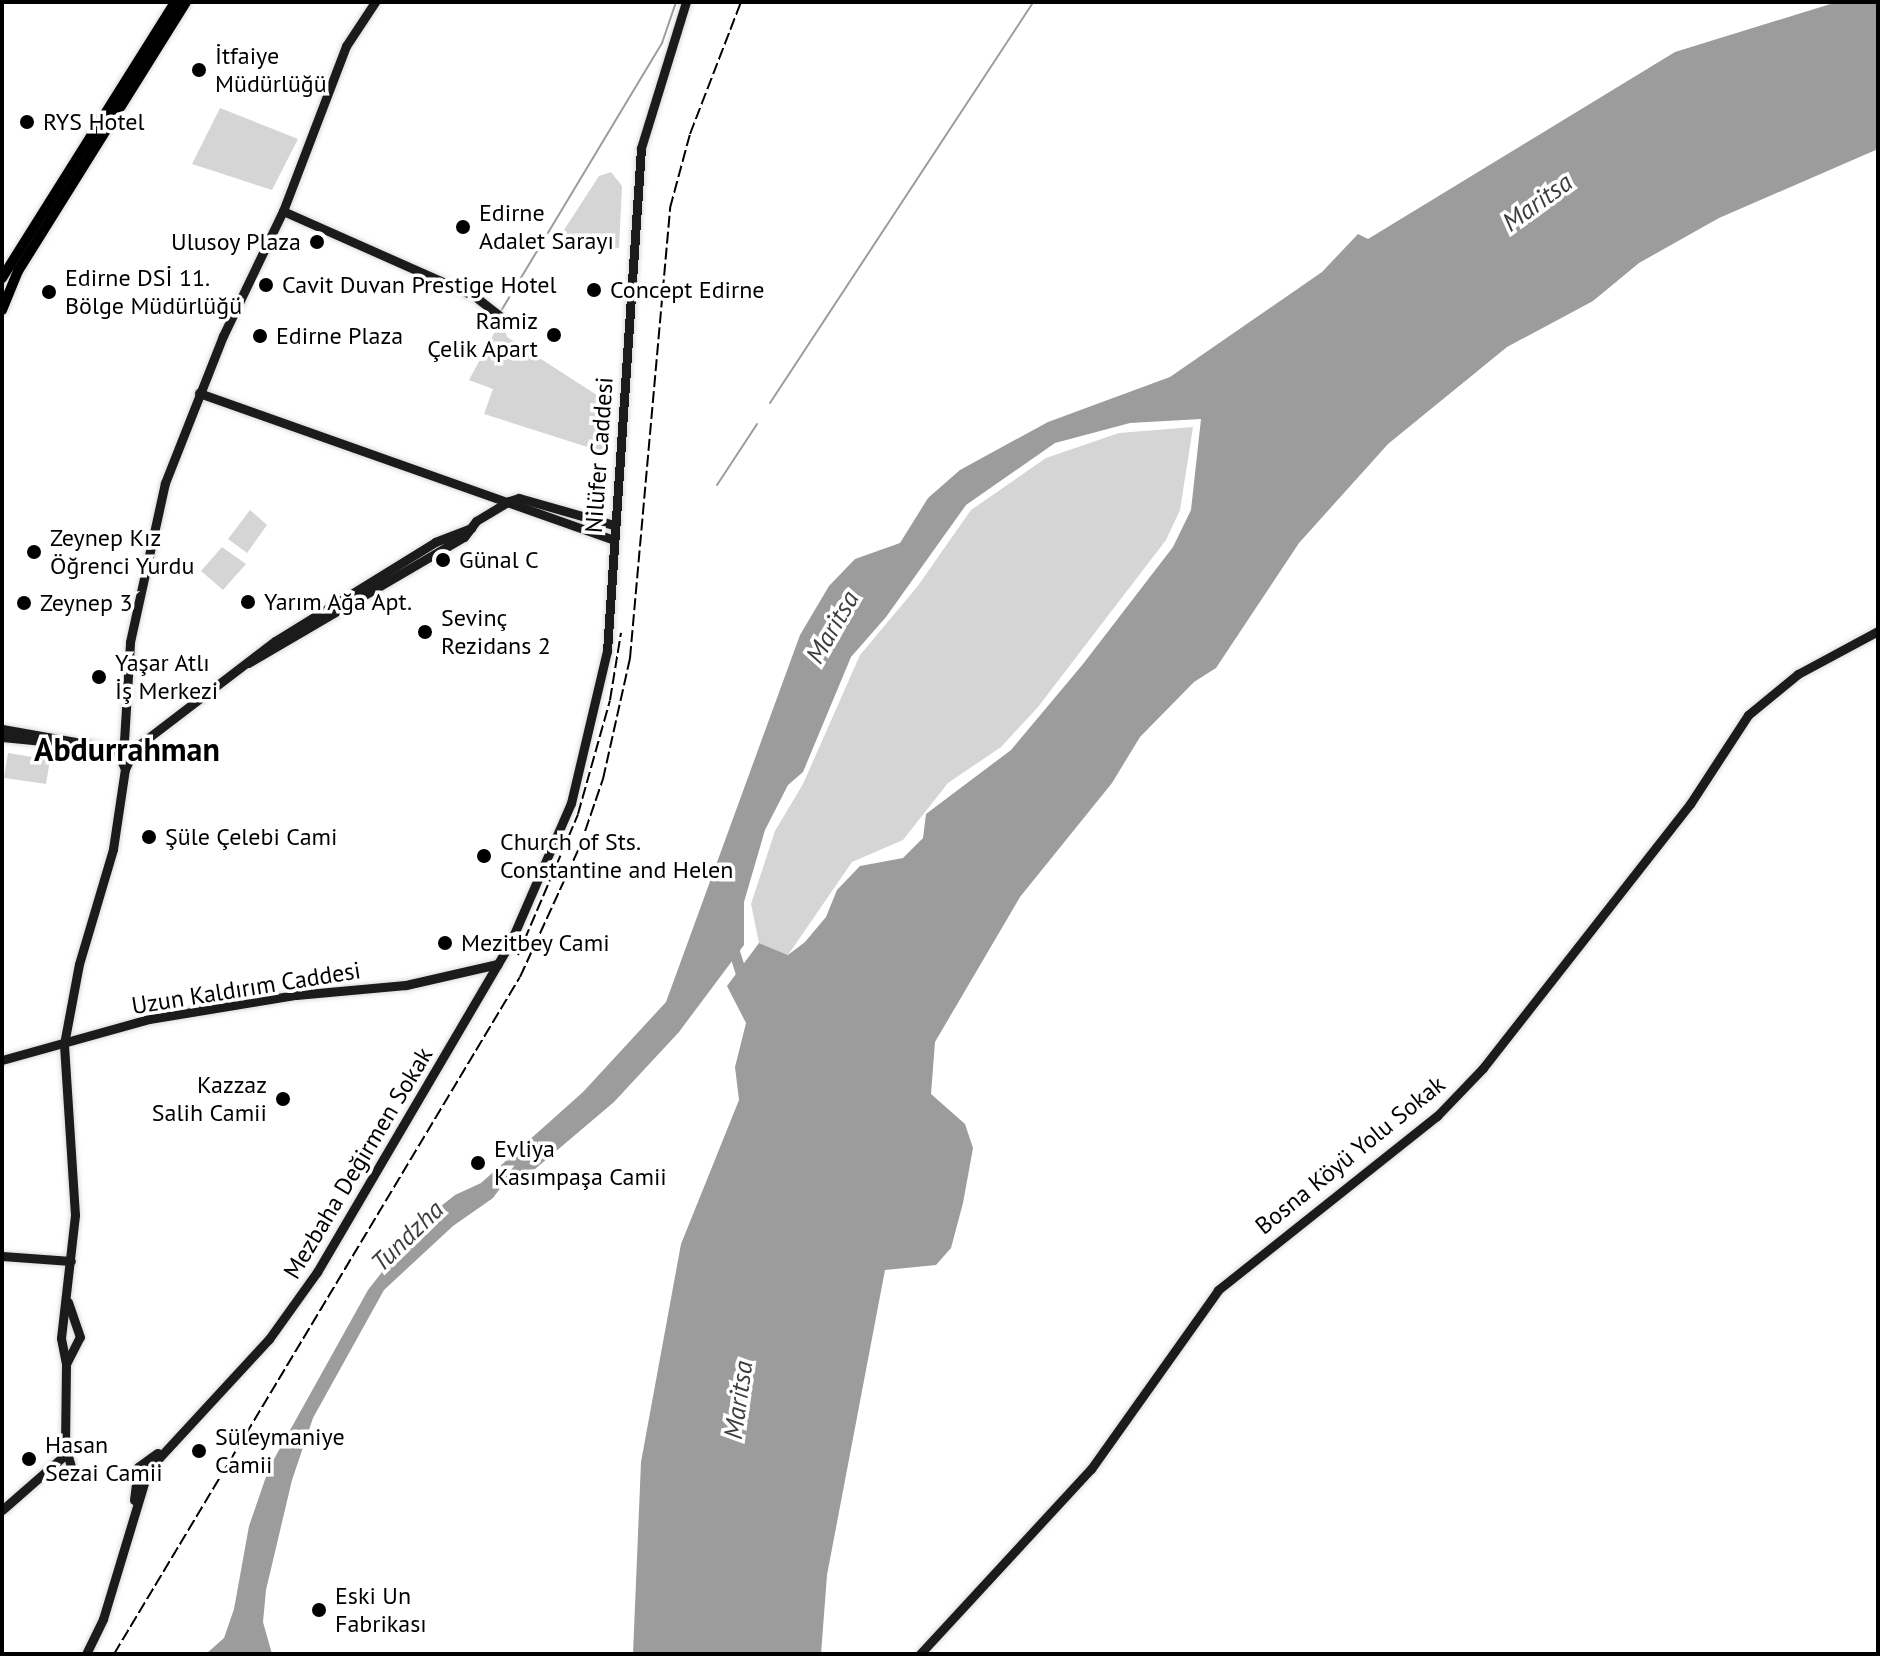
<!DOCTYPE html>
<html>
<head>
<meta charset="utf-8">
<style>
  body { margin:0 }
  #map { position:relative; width:1880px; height:1656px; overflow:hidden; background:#fff; font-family:"PT Sans",sans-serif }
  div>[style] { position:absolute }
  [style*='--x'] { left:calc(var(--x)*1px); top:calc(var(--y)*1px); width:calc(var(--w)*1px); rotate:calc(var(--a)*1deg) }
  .green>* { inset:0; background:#d5d5d5 }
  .water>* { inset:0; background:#9c9c9c }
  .stream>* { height:2px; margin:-1px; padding:0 1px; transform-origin:1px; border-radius:1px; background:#9c9c9c }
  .river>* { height:11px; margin:-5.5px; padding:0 5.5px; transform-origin:5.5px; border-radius:5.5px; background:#9c9c9c }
  .roads { filter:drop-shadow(0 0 2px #dbdbdb) drop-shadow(0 0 2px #dbdbdb) }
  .secondary>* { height:9px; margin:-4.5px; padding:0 4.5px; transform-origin:4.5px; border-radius:4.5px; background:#1b1b1b }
  .primary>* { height:10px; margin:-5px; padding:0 5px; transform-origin:5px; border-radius:5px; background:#000 }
  .rail>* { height:2px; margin-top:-1px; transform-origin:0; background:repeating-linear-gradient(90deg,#000 0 12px,transparent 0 16px) }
  .dots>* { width:22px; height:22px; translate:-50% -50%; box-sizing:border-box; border:4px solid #fff; border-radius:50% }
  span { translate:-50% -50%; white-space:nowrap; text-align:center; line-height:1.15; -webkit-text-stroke:7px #fff; paint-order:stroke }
  .poi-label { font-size:24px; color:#000 }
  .left { translate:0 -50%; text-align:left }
  .right { translate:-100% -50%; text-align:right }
  .street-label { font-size:24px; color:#000 }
  .water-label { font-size:26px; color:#3d3d3d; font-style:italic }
  .district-label { font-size:32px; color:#000; font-weight:700 }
  .frame { position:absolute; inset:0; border:4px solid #000; pointer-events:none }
</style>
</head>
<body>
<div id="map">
  <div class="green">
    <div style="clip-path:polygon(220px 108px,298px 139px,272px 190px,192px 164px)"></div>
    <div style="clip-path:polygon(611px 172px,622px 186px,619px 248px,578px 244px,562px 233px,599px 176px)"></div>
    <div style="clip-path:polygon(504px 326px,507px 337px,603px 399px,611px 414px,608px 446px,600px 451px,484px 414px,493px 389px,469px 380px,497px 328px)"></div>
    <div style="clip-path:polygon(1193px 427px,1180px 510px,1166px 540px,1038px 707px,1001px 747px,948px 783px,903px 840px,852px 862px,788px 955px,759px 943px,751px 904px,775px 831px,803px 784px,860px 655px,917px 587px,971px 510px,1046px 458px,1119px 433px)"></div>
    <div style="clip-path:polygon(250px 510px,267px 525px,247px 553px,228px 539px)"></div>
    <div style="clip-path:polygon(222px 547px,246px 564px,223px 590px,201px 571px)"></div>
    <div style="clip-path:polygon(8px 753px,50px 760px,46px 784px,4px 778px)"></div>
  </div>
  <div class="water">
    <div style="clip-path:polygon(1837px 2px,1878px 2px,1878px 149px,1719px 218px,1639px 263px,1593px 301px,1507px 347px,1388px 444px,1299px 543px,1216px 668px,1194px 682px,1140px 737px,1112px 783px,1020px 897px,935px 1042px,931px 1094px,965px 1124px,973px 1148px,963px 1203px,951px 1248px,936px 1265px,885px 1270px,827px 1575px,821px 1654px,633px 1654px,641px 1462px,681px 1244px,739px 1100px,735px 1067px,746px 1023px,727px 986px,759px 943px,788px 955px,805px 942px,826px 917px,837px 890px,860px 866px,903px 858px,923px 838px,926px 814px,1011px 750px,1083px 664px,1173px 547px,1191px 510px,1201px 419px,1130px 423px,1055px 443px,966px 505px,886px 617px,851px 657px,803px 772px,788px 785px,765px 830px,744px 902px,744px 945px,679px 1032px,614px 1102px,535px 1169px,507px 1179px,493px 1198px,453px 1226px,384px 1290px,313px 1418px,292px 1480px,266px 1590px,263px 1622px,272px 1654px,206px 1654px,224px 1638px,234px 1609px,249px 1526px,269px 1468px,368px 1290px,421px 1222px,455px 1195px,481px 1183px,583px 1092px,666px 1002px,800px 635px,829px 586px,855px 559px,900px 543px,928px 498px,960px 470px,1048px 422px,1170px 377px,1322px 272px,1358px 234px,1368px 239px,1675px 52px)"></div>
  </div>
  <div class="stream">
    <div style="--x:501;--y:311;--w:313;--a:-59"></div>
    <div style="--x:662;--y:43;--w:43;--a:-71.1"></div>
    <div style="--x:770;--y:403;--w:480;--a:-56.7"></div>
    <div style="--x:717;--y:485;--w:73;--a:-56.7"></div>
  </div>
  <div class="river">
    <div style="--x:731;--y:942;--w:43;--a:72.4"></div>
  </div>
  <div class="roads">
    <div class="secondary">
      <div style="--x:283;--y:211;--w:208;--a:23.9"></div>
      <div style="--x:473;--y:295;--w:33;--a:38"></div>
      <div style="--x:199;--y:393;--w:440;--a:19.5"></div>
      <div style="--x:248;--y:663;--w:250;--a:-30.3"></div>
      <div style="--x:464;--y:537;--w:20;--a:-53"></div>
      <div style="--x:476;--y:521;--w:39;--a:-31"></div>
      <div style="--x:509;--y:501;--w:10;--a:-17"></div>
      <div style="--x:519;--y:498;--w:99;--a:15.9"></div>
      <div style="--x:2;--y:729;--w:116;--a:10"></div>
      <div style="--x:2;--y:737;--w:62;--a:5.5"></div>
      <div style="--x:135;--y:748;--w:176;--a:-37.4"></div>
      <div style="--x:275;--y:641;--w:188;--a:-31.7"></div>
      <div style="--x:435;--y:542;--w:39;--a:-21"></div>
      <div style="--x:116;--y:749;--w:11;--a:-45"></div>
      <div style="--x:124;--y:741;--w:99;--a:-86.5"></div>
      <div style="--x:130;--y:642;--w:163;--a:-77.6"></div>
      <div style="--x:165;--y:483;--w:158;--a:-68.5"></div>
      <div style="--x:223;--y:336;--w:139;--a:-64.4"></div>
      <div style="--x:283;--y:211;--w:177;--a:-69.1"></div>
      <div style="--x:346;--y:46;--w:53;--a:-56.6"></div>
      <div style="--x:125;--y:769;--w:23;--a:-65"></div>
      <div style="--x:2;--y:1060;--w:153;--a:-15.6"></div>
      <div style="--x:149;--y:1019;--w:149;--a:-9.3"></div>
      <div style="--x:296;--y:995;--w:110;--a:-5.2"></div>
      <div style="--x:406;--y:985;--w:94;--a:-12.9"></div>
      <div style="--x:2;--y:1256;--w:69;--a:4.1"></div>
      <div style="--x:66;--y:1364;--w:30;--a:-63"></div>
      <div style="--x:80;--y:1337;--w:37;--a:-109"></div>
      <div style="--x:74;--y:1477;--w:32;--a:-106"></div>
      <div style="--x:65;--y:1446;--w:82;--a:-89.3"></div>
      <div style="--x:66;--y:1364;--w:26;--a:-101"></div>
      <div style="--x:61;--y:1338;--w:124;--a:-83.5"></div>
      <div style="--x:75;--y:1215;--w:171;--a:-93.7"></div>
      <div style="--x:64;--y:1044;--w:81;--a:-79.4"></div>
      <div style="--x:79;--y:964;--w:120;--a:-73.5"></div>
      <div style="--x:113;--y:849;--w:81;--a:-81.5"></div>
      <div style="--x:125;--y:769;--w:22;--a:-114"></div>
      <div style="--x:134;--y:1500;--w:33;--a:-83"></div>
      <div style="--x:138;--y:1467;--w:24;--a:-36"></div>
      <div style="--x:2;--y:1510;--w:85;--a:-41.2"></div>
      <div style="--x:86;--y:1654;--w:39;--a:-64"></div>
      <div style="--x:103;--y:1619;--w:156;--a:-73.2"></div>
      <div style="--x:148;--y:1470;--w:178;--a:-47.3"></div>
      <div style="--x:269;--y:1339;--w:82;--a:-54.4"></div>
      <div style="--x:317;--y:1272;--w:384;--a:-59.6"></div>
      <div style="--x:511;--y:941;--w:150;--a:-66.5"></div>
      <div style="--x:571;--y:803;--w:156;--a:-76.7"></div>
      <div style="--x:607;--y:651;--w:504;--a:-86.13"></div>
      <div style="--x:641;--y:148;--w:153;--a:-72.9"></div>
      <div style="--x:920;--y:1654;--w:252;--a:-47.3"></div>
      <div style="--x:1091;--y:1469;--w:219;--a:-54.6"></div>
      <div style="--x:1218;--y:1290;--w:280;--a:-38.5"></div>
      <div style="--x:1437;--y:1116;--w:66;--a:-46.2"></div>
      <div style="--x:1483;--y:1068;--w:335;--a:-51.9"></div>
      <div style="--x:1690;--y:804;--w:106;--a:-56.9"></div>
      <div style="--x:1748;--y:715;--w:65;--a:-39.4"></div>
      <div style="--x:1798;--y:674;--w:91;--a:-28.3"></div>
    </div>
    <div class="primary">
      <div style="--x:2;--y:278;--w:326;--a:-57.9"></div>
      <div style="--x:2;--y:310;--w:42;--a:-67.7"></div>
      <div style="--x:18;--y:271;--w:317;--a:-58"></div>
    </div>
  </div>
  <div class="rail">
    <div style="--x:518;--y:955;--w:153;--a:-66.9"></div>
    <div style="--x:578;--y:814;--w:118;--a:-74.3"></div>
    <div style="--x:610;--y:700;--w:68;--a:-80.7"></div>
    <div style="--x:114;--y:1654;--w:789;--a:-59.05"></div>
    <div style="--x:520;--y:977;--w:144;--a:-65.4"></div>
    <div style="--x:580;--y:846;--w:71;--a:-71.1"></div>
    <div style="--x:603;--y:779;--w:124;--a:-77.4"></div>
    <div style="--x:630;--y:658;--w:452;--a:-84.9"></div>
    <div style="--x:670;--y:208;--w:77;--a:-74.9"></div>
    <div style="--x:690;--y:134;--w:142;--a:-68.9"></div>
  </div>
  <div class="dots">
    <div style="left:199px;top:70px;background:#000"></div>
    <div style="left:27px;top:122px;background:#000"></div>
    <div style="left:463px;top:227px;background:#000"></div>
    <div style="left:317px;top:242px;background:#000"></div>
    <div style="left:266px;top:285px;background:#000"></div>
    <div style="left:594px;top:290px;background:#000"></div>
    <div style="left:49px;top:292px;background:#000"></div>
    <div style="left:554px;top:335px;background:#000"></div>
    <div style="left:260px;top:336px;background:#000"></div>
    <div style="left:34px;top:552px;background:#000"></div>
    <div style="left:443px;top:560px;background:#000"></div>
    <div style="left:248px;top:602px;background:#000"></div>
    <div style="left:24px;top:603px;background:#000"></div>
    <div style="left:425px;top:632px;background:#000"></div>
    <div style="left:99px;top:677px;background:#000"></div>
    <div style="left:149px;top:837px;background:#000"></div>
    <div style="left:484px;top:856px;background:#000"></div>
    <div style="left:445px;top:943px;background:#000"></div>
    <div style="left:283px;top:1099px;background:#000"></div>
    <div style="left:478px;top:1163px;background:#000"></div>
    <div style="left:199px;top:1451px;background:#000"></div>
    <div style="left:29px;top:1459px;background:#000"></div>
    <div style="left:319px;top:1610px;background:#000"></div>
  </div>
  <div class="poi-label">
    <span class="left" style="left:215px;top:70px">İtfaiye<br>Müdürlüğü</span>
    <span class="left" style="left:43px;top:122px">RYS Hotel</span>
    <span class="left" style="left:479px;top:227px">Edirne<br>Adalet Sarayı</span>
    <span class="right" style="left:301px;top:242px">Ulusoy Plaza</span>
    <span class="left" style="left:65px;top:292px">Edirne DSİ 11.<br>Bölge Müdürlüğü</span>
    <span class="left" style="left:282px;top:285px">Cavit Duvan Prestige Hotel</span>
    <span class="left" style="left:610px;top:290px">Concept Edirne</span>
    <span class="right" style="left:538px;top:335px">Ramiz<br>Çelik Apart</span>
    <span class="left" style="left:276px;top:336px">Edirne Plaza</span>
    <span class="left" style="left:50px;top:552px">Zeynep Kız<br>Öğrenci Yurdu</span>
    <span class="left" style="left:459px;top:560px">Günal C</span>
    <span class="left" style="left:264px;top:602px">Yarım Ağa Apt.</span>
    <span class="left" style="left:40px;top:603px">Zeynep 3</span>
    <span class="left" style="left:441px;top:632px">Sevinç<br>Rezidans 2</span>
    <span class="left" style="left:115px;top:677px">Yaşar Atlı<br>İş Merkezi</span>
    <span class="left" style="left:165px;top:837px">Şüle Çelebi Cami</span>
    <span class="left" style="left:500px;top:856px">Church of Sts.<br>Constantine and Helen</span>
    <span class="left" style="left:461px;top:943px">Mezitbey Cami</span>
    <span class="right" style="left:267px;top:1099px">Kazzaz<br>Salih Camii</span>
    <span class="left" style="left:494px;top:1163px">Evliya<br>Kasımpaşa Camii</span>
    <span class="left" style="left:215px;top:1451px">Süleymaniye<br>Camii</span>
    <span class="left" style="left:45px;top:1459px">Hasan<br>Sezai Camii</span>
    <span class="left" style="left:335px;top:1610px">Eski Un<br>Fabrikası</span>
  </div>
  <div class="street-label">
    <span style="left:599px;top:455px;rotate:-86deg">Nilüfer Caddesi</span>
    <span style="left:246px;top:988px;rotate:-9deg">Uzun Kaldırım Caddesi</span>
    <span style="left:1350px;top:1155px;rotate:-39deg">Bosna Köyü Yolu Sokak</span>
    <span style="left:358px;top:1163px;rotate:-59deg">Mezbaha Değirmen Sokak</span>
  </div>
  <div class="water-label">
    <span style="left:1537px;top:202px;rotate:-36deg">Maritsa</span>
    <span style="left:832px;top:627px;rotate:-60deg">Maritsa</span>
    <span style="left:407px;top:1236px;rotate:-44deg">Tundzha</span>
    <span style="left:738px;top:1400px;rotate:-82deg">Maritsa</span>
  </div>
  <div class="district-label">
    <span style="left:127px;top:749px">Abdurrahman</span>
  </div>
  <div class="frame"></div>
</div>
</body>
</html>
